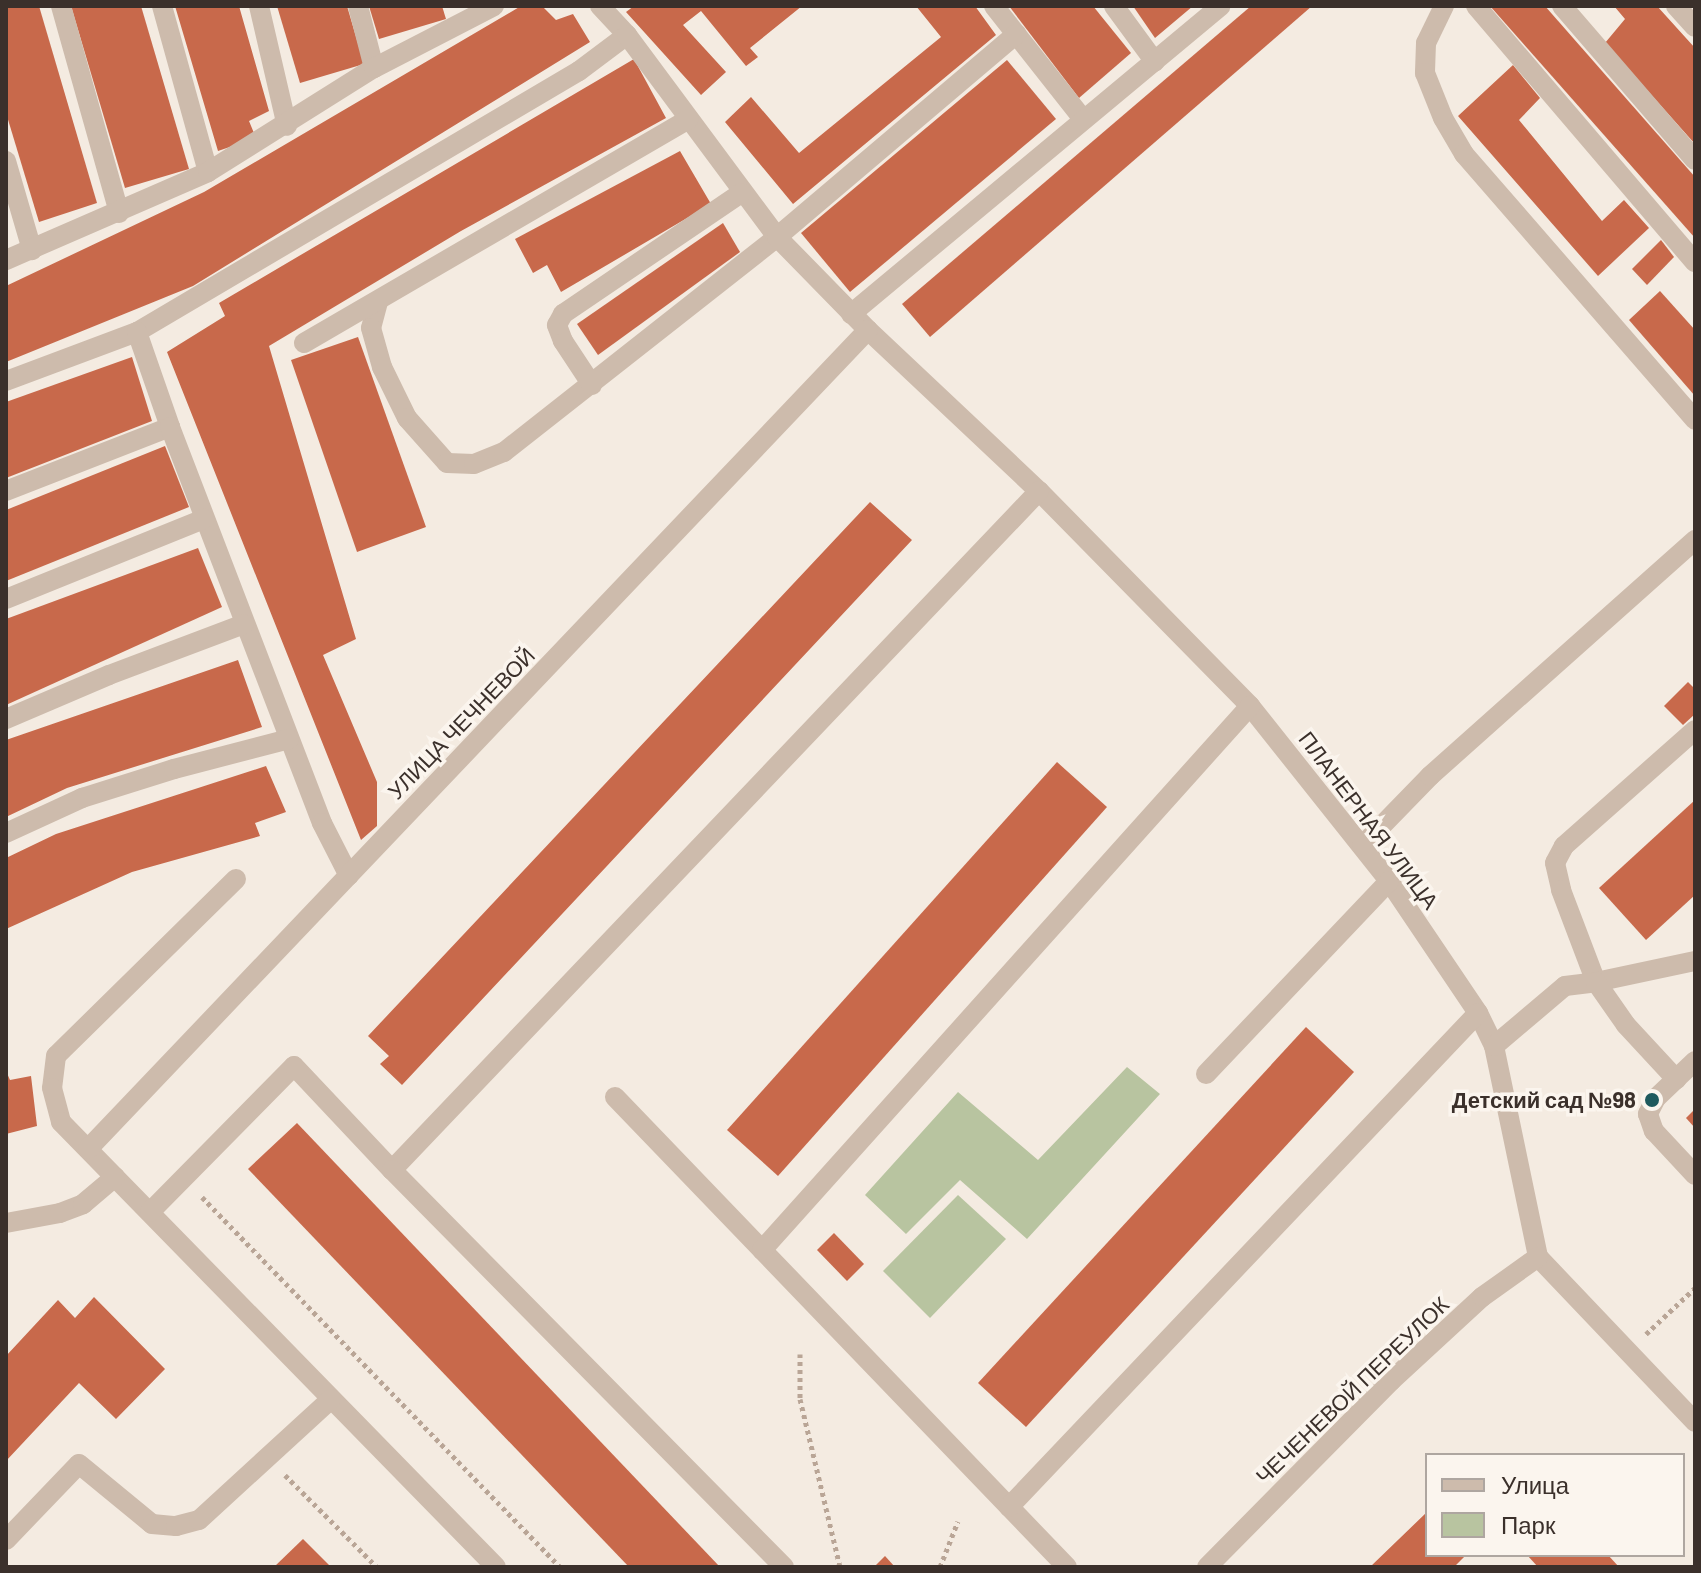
<!DOCTYPE html>
<html>
<head>
<meta charset="utf-8">
<style>
  body { margin:0 }
  #map { position:relative; width:1701px; height:1573px; overflow:hidden; background:#f4ebe1; font-family:Barlow,sans-serif }
  div>[style] { position:absolute }
  [style*='--x'] { left:calc(var(--x)*1px); top:calc(var(--y)*1px); width:calc(var(--w)*1px); rotate:calc(var(--a)*1deg) }
  .green>* { inset:0; background:#b8c4a0 }
  .building>* { inset:0; background:#c8694b }
  .path>* { height:5px; margin-top:-2.5px; transform-origin:0; background:repeating-linear-gradient(90deg,#b9a596 0 4px,transparent 0 8px) }
  .minor>* { height:20px; margin:-10px; padding:0 10px; transform-origin:10px; border-radius:10px; background:#cdbbac }
  .dots>* { width:22px; height:22px; translate:-50% -50%; box-sizing:border-box; border:4px solid #fbf5ee; border-radius:50% }
  span { translate:-50% -50%; white-space:nowrap; text-align:center; line-height:1.15; -webkit-text-stroke:7px #fbf5ee; paint-order:stroke }
  .street-label { font-size:22px; color:#3b302b }
  .poi-label { font-size:22px; color:#3b302b; font-weight:700 }
  .right { translate:-100% -50%; text-align:right }
  .frame { position:absolute; inset:0; border:8px solid #3b302b; pointer-events:none }
  .legend { position:absolute; left:1425px; top:1453px; width:260px; height:104px; box-sizing:border-box; background:#fbf5ee; border:2px solid #aea6a0; margin:0; padding:10px 14px; list-style:none; font-size:24px; color:#3b302b }
  .legend li { display:flex; align-items:center; gap:16px; height:40px }
  .legend b { width:40px; border:2px solid #aea6a0 }
</style>
</head>
<body>
<div id="map">
  <div class="green">
    <div style="clip-path:polygon(1127px 1067px,1160px 1094px,1027px 1239px,960px 1180px,906px 1234px,865px 1195px,958px 1092px,1038px 1160px)"></div>
    <div style="clip-path:polygon(958px 1195px,1006px 1239px,930px 1318px,883px 1271px)"></div>
  </div>
  <div class="building">
    <div style="clip-path:polygon(6px 6px,39px 6px,97px 203px,39px 222px,6px 113px)"></div>
    <div style="clip-path:polygon(71px 6px,141px 6px,189px 169px,125px 188px)"></div>
    <div style="clip-path:polygon(175px 6px,239px 6px,269px 111px,249px 121px,256px 138px,218px 151px)"></div>
    <div style="clip-path:polygon(277px 6px,347px 6px,364px 64px,300px 83px)"></div>
    <div style="clip-path:polygon(369px 6px,442px 6px,446px 19px,379px 39px)"></div>
    <div style="clip-path:polygon(521px 6px,542px 6px,556px 20px,573px 14px,590px 42px,193px 286px,6px 362px,6px 286px,204px 192px)"></div>
    <div style="clip-path:polygon(634px 6px,802px 6px,750px 48px,758px 57px,746px 66px,701px 11px,683px 25px,726px 72px,701px 95px,626px 12px)"></div>
    <div style="clip-path:polygon(916px 6px,975px 6px,996px 35px,793px 204px,725px 122px,751px 97px,799px 153px,941px 37px)"></div>
    <div style="clip-path:polygon(1009px 6px,1093px 6px,1131px 53px,1079px 98px)"></div>
    <div style="clip-path:polygon(1133px 6px,1193px 6px,1155px 38px)"></div>
    <div style="clip-path:polygon(1251px 6px,1312px 6px,930px 337px,902px 304px)"></div>
    <div style="clip-path:polygon(1490px 6px,1545px 6px,1695px 177px,1695px 238px)"></div>
    <div style="clip-path:polygon(1614px 6px,1657px 6px,1695px 48px,1695px 144px,1605px 43px,1625px 19px)"></div>
    <div style="clip-path:polygon(634px 59px,666px 118px,461px 231px,269px 346px,356px 639px,323px 655px,377px 782px,377px 826px,361px 840px,167px 352px,225px 316px,219px 303px)"></div>
    <div style="clip-path:polygon(1007px 60px,1056px 119px,850px 292px,801px 233px)"></div>
    <div style="clip-path:polygon(1513px 65px,1540px 98px,1519px 120px,1602px 221px,1624px 200px,1649px 228px,1598px 276px,1458px 116px)"></div>
    <div style="clip-path:polygon(680px 151px,711px 204px,561px 292px,547px 265px,533px 273px,515px 239px)"></div>
    <div style="clip-path:polygon(723px 223px,740px 252px,598px 355px,577px 324px)"></div>
    <div style="clip-path:polygon(1661px 240px,1674px 257px,1647px 285px,1632px 269px)"></div>
    <div style="clip-path:polygon(1660px 291px,1695px 330px,1695px 396px,1629px 320px)"></div>
    <div style="clip-path:polygon(358px 337px,426px 527px,357px 552px,291px 360px)"></div>
    <div style="clip-path:polygon(132px 357px,152px 421px,6px 478px,6px 402px)"></div>
    <div style="clip-path:polygon(165px 446px,189px 507px,6px 581px,6px 510px)"></div>
    <div style="clip-path:polygon(870px 502px,912px 540px,402px 1085px,380px 1064px,389px 1056px,368px 1036px)"></div>
    <div style="clip-path:polygon(198px 548px,222px 607px,6px 705px,6px 619px)"></div>
    <div style="clip-path:polygon(238px 660px,262px 727px,67px 788px,6px 817px,6px 740px)"></div>
    <div style="clip-path:polygon(1688px 682px,1695px 689px,1695px 714px,1683px 725px,1664px 706px)"></div>
    <div style="clip-path:polygon(1057px 762px,1107px 807px,778px 1176px,727px 1130px)"></div>
    <div style="clip-path:polygon(266px 766px,286px 812px,255px 823px,260px 836px,132px 872px,6px 929px,6px 858px,56px 834px)"></div>
    <div style="clip-path:polygon(1695px 800px,1695px 895px,1646px 940px,1599px 888px)"></div>
    <div style="clip-path:polygon(1306px 1027px,1354px 1072px,1026px 1427px,978px 1383px)"></div>
    <div style="clip-path:polygon(6px 1071px,10px 1080px,31px 1076px,37px 1126px,6px 1134px)"></div>
    <div style="clip-path:polygon(1695px 1109px,1695px 1128px,1686px 1118px)"></div>
    <div style="clip-path:polygon(297px 1123px,720px 1567px,629px 1567px,248px 1169px)"></div>
    <div style="clip-path:polygon(834px 1233px,864px 1264px,847px 1281px,817px 1250px)"></div>
    <div style="clip-path:polygon(94px 1297px,165px 1369px,116px 1419px,79px 1383px,6px 1461px,6px 1356px,58px 1300px,75px 1318px)"></div>
    <div style="clip-path:polygon(1427px 1512px,1427px 1555px,1466px 1555px,1454px 1567px,1370px 1567px)"></div>
    <div style="clip-path:polygon(303px 1539px,331px 1567px,274px 1567px)"></div>
    <div style="clip-path:polygon(1527px 1555px,1608px 1555px,1619px 1567px,1538px 1567px)"></div>
    <div style="clip-path:polygon(885px 1556px,895px 1567px,874px 1567px)"></div>
  </div>
  <div class="path">
    <div style="--x:202;--y:1197;--w:515;--a:45.94"></div>
    <div style="--x:1646;--y:1334;--w:67;--a:-43.2"></div>
    <div style="--x:800;--y:1354;--w:45;--a:90"></div>
    <div style="--x:800;--y:1399;--w:173;--a:76.6"></div>
    <div style="--x:285;--y:1475;--w:130;--a:45"></div>
    <div style="--x:940;--y:1567;--w:49;--a:-68.6"></div>
  </div>
  <div class="minor">
    <div style="--x:61;--y:6;--w:215;--a:74.3"></div>
    <div style="--x:162;--y:6;--w:172;--a:74.5"></div>
    <div style="--x:259;--y:6;--w:123;--a:76.9"></div>
    <div style="--x:358;--y:6;--w:64;--a:75.5"></div>
    <div style="--x:600;--y:6;--w:40;--a:47"></div>
    <div style="--x:994;--y:6;--w:144;--a:51.8"></div>
    <div style="--x:1114;--y:6;--w:69;--a:53.8"></div>
    <div style="--x:1444;--y:6;--w:41;--a:115.9"></div>
    <div style="--x:1426;--y:43;--w:30;--a:92"></div>
    <div style="--x:1425;--y:73;--w:48;--a:68.2"></div>
    <div style="--x:1443;--y:118;--w:42;--a:59.7"></div>
    <div style="--x:1464;--y:154;--w:352;--a:49"></div>
    <div style="--x:1476;--y:6;--w:337;--a:49.5"></div>
    <div style="--x:1562;--y:6;--w:203;--a:49.2"></div>
    <div style="--x:1676;--y:6;--w:28;--a:48"></div>
    <div style="--x:6;--y:161;--w:93;--a:73.7"></div>
    <div style="--x:6;--y:260;--w:220;--a:-23.5"></div>
    <div style="--x:208;--y:172;--w:196;--a:-32.1"></div>
    <div style="--x:374;--y:68;--w:135;--a:-27.3"></div>
    <div style="--x:378;--y:302;--w:27;--a:105"></div>
    <div style="--x:371;--y:328;--w:41;--a:74.2"></div>
    <div style="--x:382;--y:367;--w:57;--a:63.9"></div>
    <div style="--x:407;--y:418;--w:60;--a:48.4"></div>
    <div style="--x:447;--y:463;--w:27;--a:2"></div>
    <div style="--x:474;--y:464;--w:32;--a:-22"></div>
    <div style="--x:504;--y:452;--w:347;--a:-38.2"></div>
    <div style="--x:777;--y:237;--w:314;--a:-40.3"></div>
    <div style="--x:851;--y:314;--w:481;--a:-39.8"></div>
    <div style="--x:137;--y:332;--w:513;--a:-30.56"></div>
    <div style="--x:579;--y:71;--w:60;--a:-36.9"></div>
    <div style="--x:627;--y:35;--w:252;--a:53.4"></div>
    <div style="--x:777;--y:237;--w:130;--a:45.6"></div>
    <div style="--x:868;--y:330;--w:235;--a:43.3"></div>
    <div style="--x:1039;--y:491;--w:301;--a:45.5"></div>
    <div style="--x:1250;--y:706;--w:223;--a:51.5"></div>
    <div style="--x:1389;--y:881;--w:159;--a:56"></div>
    <div style="--x:1478;--y:1013;--w:37;--a:64"></div>
    <div style="--x:1494;--y:1046;--w:216;--a:78.2"></div>
    <div style="--x:1538;--y:1257;--w:228;--a:46.4"></div>
    <div style="--x:304;--y:343;--w:445;--a:-30.2"></div>
    <div style="--x:6;--y:381;--w:140;--a:-20.5"></div>
    <div style="--x:137;--y:332;--w:101;--a:70.8"></div>
    <div style="--x:170;--y:427;--w:176;--a:158.7"></div>
    <div style="--x:592;--y:385;--w:53;--a:-123.4"></div>
    <div style="--x:563;--y:341;--w:17;--a:-111"></div>
    <div style="--x:557;--y:325;--w:13;--a:-61"></div>
    <div style="--x:563;--y:314;--w:215;--a:-34.2"></div>
    <div style="--x:170;--y:427;--w:424;--a:69"></div>
    <div style="--x:322;--y:823;--w:59;--a:63"></div>
    <div style="--x:6;--y:599;--w:214;--a:-22"></div>
    <div style="--x:6;--y:719;--w:112;--a:-23.1"></div>
    <div style="--x:109;--y:675;--w:144;--a:-20.7"></div>
    <div style="--x:1695;--y:730;--w:175;--a:138.5"></div>
    <div style="--x:1564;--y:846;--w:19;--a:118"></div>
    <div style="--x:1555;--y:863;--w:28;--a:77"></div>
    <div style="--x:1561;--y:890;--w:98;--a:69.2"></div>
    <div style="--x:1596;--y:982;--w:101;--a:-12"></div>
    <div style="--x:6;--y:833;--w:84;--a:-24.7"></div>
    <div style="--x:82;--y:798;--w:96;--a:-17.5"></div>
    <div style="--x:174;--y:769;--w:119;--a:-14.6"></div>
    <div style="--x:1362;--y:846;--w:98;--a:-45.8"></div>
    <div style="--x:1430;--y:776;--w:355;--a:-41.7"></div>
    <div style="--x:236;--y:879;--w:252;--a:135.5"></div>
    <div style="--x:56;--y:1056;--w:32;--a:97"></div>
    <div style="--x:52;--y:1088;--w:35;--a:75"></div>
    <div style="--x:61;--y:1122;--w:622;--a:45.65"></div>
    <div style="--x:1494;--y:1046;--w:93;--a:-40.2"></div>
    <div style="--x:1565;--y:986;--w:31;--a:-7"></div>
    <div style="--x:1596;--y:982;--w:52;--a:55.1"></div>
    <div style="--x:1626;--y:1025;--w:74;--a:47.2"></div>
    <div style="--x:1695;--y:1061;--w:54;--a:136.5"></div>
    <div style="--x:1656;--y:1098;--w:18;--a:117"></div>
    <div style="--x:1648;--y:1114;--w:18;--a:71"></div>
    <div style="--x:1654;--y:1131;--w:60;--a:47"></div>
    <div style="--x:1206;--y:1074;--w:266;--a:-46.5"></div>
    <div style="--x:615;--y:1097;--w:652;--a:46.12"></div>
    <div style="--x:88;--y:1149;--w:1131;--a:-46.4"></div>
    <div style="--x:392;--y:1170;--w:938;--a:-46.38"></div>
    <div style="--x:150;--y:1212;--w:205;--a:-45.4"></div>
    <div style="--x:294;--y:1066;--w:143;--a:46.7"></div>
    <div style="--x:392;--y:1170;--w:558;--a:45.36"></div>
    <div style="--x:6;--y:1223;--w:55;--a:-10.5"></div>
    <div style="--x:60;--y:1213;--w:25;--a:-21"></div>
    <div style="--x:83;--y:1204;--w:42;--a:-40.2"></div>
    <div style="--x:762;--y:1250;--w:731;--a:-48.11"></div>
    <div style="--x:1009;--y:1507;--w:681;--a:-46.49"></div>
    <div style="--x:6;--y:1540;--w:105;--a:-46.2"></div>
    <div style="--x:79;--y:1464;--w:94;--a:39.4"></div>
    <div style="--x:152;--y:1524;--w:24;--a:5"></div>
    <div style="--x:176;--y:1526;--w:24;--a:-15"></div>
    <div style="--x:199;--y:1520;--w:179;--a:-42.5"></div>
    <div style="--x:1207;--y:1567;--w:262;--a:-45.3"></div>
    <div style="--x:1391;--y:1381;--w:124;--a:-42.7"></div>
    <div style="--x:1482;--y:1297;--w:69;--a:-35.5"></div>
  </div>
  <div class="dots">
    <div style="left:1652px;top:1100px;background:#1f5a5e"></div>
  </div>
  <div class="street-label">
    <span style="left:461px;top:723px;rotate:-46deg">УЛИЦА ЧЕЧНЕВОЙ</span>
    <span style="left:1369px;top:820px;rotate:53deg">ПЛАНЕРНАЯ УЛИЦА</span>
    <span style="left:1352px;top:1390px;rotate:-44deg">ЧЕЧЕНЕВОЙ ПЕРЕУЛОК</span>
  </div>
  <div class="poi-label">
    <span class="right" style="left:1636px;top:1100px">Детский сад №98</span>
  </div>
  <div class="frame"></div>
  <ul class="legend">
  <li><b style="height:10px;background:#cdbbac"></b>Улица</li>
  <li><b style="height:22px;background:#b8c4a0"></b>Парк</li>
  </ul>
</div>
</body>
</html>
